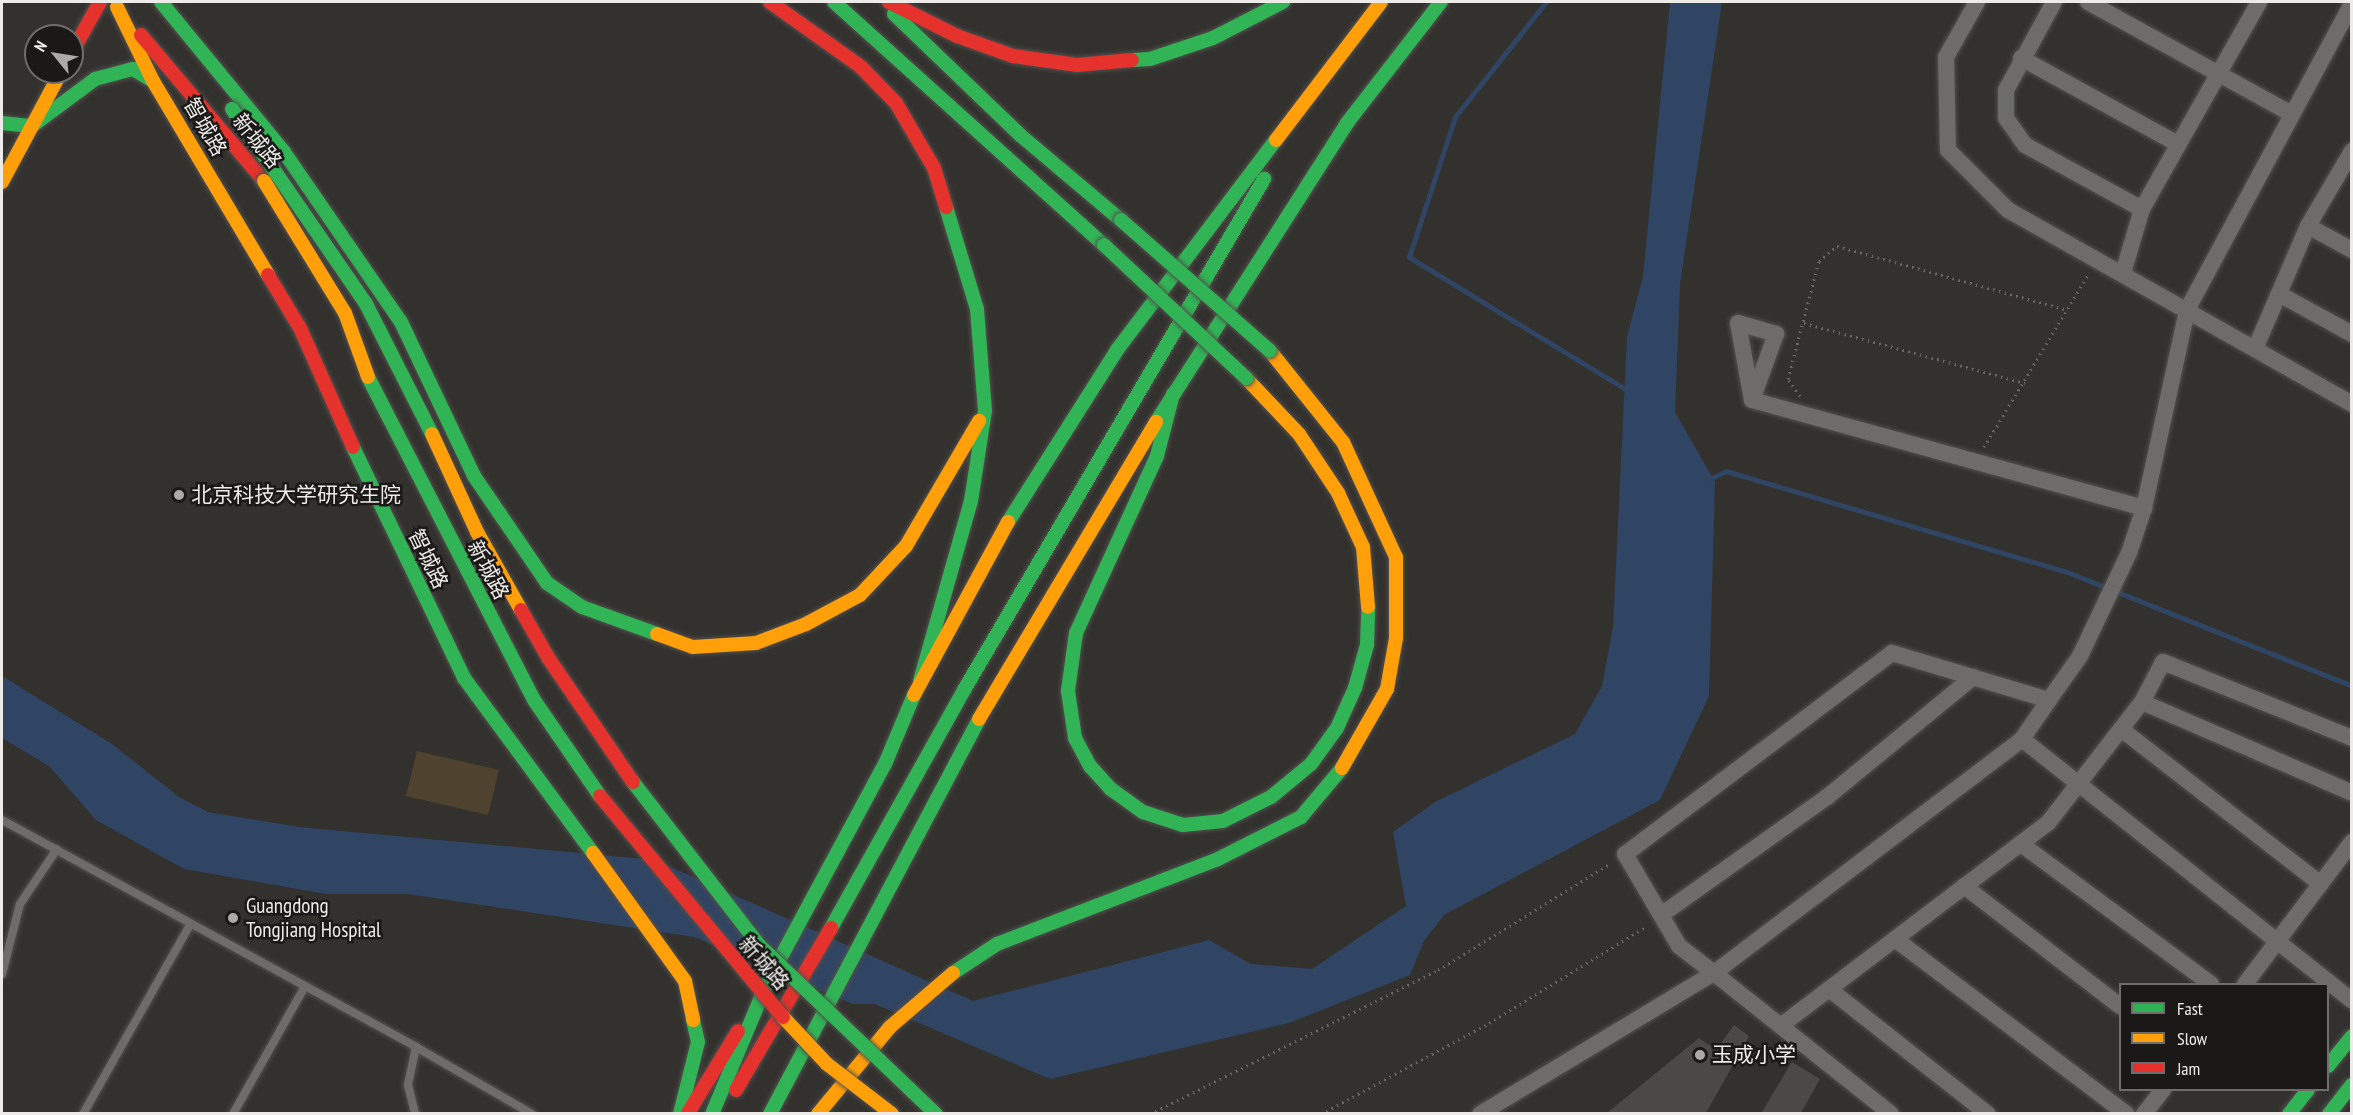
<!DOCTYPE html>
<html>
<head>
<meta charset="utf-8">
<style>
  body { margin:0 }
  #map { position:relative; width:2353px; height:1115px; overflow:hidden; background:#33312e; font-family:"PT Sans Narrow","Noto Sans SC",sans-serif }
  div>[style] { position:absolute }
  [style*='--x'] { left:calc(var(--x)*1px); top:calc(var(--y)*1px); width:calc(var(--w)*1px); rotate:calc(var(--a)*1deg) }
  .green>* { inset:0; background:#4f422f }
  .water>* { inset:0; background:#304463 }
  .stream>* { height:5px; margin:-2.5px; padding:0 2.5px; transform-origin:2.5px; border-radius:2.5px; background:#304463 }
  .path>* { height:3px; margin-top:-1.5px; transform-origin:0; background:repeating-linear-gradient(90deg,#696866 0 1.5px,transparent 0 6px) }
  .roads { filter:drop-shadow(0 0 2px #514f4d) drop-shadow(0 0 2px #514f4d) }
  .lane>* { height:8px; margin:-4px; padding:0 4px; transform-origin:4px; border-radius:4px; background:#6d6c6a }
  .street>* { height:16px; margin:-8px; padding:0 8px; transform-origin:8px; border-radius:8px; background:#6d6c6a }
  .fast>* { height:14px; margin:-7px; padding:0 7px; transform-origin:7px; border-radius:7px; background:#30b455 }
  .slow>* { height:14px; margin:-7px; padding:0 7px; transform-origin:7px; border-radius:7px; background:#ff9f0a }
  .jam>* { height:14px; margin:-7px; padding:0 7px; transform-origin:7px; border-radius:7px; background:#e5322d }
  .bridges { filter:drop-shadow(0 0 2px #514f4d) drop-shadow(0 0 2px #514f4d) }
  .fast-bridge>* { height:14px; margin:-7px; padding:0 7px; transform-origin:7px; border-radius:7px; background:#30b455 }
  .slow-bridge>* { height:14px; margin:-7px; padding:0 7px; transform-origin:7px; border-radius:7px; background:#ff9f0a }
  .jam-bridge>* { height:14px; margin:-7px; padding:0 7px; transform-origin:7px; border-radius:7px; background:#e5322d }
  .wall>* { inset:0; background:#403f3c }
  .building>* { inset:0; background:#4b4946 }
  .dots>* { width:16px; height:16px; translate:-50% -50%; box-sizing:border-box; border:3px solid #1a1917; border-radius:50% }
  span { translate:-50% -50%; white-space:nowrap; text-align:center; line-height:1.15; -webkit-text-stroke:5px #1a1917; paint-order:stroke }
  .street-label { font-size:21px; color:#edebe8 }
  .poi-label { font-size:21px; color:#edebe8 }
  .left { translate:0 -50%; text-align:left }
  .frame { position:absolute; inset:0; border:3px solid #edebe8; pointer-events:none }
  .legend { position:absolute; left:2119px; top:983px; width:210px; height:108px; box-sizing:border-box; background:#1a1917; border:2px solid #6e6d6b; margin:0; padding:8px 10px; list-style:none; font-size:18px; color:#edebe8 }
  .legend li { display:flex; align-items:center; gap:12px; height:30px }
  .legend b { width:30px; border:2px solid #6e6d6b }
  .north { position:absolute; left:24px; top:24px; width:60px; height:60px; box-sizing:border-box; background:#1a1917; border:2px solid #6e6d6b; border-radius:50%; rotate:300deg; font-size:16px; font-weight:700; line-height:24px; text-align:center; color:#edebe8 }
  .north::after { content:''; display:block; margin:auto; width:21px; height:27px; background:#acaaa7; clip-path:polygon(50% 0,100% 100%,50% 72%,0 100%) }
</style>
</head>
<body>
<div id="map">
  <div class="green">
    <div style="clip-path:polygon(417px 751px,499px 770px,488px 815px,406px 796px)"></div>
  </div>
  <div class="water">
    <div style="clip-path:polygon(1670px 2px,1722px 2px,1680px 284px,1675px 412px,1715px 482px,1709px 696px,1660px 800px,1444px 915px,1424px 941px,1410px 975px,1289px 1023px,1050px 1079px,875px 1004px,853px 1004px,694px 937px,408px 894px,326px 894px,184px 869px,96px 820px,49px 766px,2px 738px,2px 676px,112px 744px,179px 797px,208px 812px,299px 827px,655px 860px,973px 1001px,1209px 940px,1251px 964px,1312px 969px,1406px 906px,1393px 832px,1435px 802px,1575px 734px,1602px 686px,1613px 627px,1627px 337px,1643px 276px)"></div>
  </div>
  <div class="stream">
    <div style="--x:1546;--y:2;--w:147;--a:128.4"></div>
    <div style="--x:1455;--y:117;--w:147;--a:108.2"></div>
    <div style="--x:1409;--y:257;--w:259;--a:31.4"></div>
    <div style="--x:1707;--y:480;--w:21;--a:-25"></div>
    <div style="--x:1726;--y:471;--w:359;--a:16.5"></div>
    <div style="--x:2070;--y:573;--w:304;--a:21.8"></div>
  </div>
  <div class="path">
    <div style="--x:1804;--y:323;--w:229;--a:15.2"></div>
    <div style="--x:1800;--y:396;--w:21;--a:-125"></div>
    <div style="--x:1788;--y:379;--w:122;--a:-75.3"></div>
    <div style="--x:1819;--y:261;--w:23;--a:-40"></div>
    <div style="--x:1837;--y:246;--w:239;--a:15.5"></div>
    <div style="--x:1984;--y:447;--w:203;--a:-58.9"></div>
    <div style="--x:1150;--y:1114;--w:322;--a:-26.6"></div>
    <div style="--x:1438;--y:970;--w:203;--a:-31.7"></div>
    <div style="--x:1321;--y:1114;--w:191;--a:-28.4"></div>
    <div style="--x:1489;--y:1023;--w:185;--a:-31.5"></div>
  </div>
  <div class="roads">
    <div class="lane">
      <div style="--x:2;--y:820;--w:472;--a:28.7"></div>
      <div style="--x:416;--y:1047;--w:39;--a:102"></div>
      <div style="--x:408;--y:1085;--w:30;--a:76"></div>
      <div style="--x:2;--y:974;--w:72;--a:-75.6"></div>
      <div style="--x:20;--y:904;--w:66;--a:-56.1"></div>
      <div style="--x:416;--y:1047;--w:134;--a:30"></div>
      <div style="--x:83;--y:1114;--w:219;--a:-60.5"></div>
      <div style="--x:233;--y:1114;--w:147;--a:-60.6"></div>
    </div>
    <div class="street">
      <div style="--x:1977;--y:2;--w:63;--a:119.4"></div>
      <div style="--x:1946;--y:57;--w:93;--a:88.8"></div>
      <div style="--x:1948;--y:150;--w:85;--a:45"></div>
      <div style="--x:2008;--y:210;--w:395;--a:29.4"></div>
      <div style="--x:2054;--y:2;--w:100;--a:118.6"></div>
      <div style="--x:2006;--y:90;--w:28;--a:90"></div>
      <div style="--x:2006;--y:118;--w:33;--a:55"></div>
      <div style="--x:2025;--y:145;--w:133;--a:28.7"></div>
      <div style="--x:2088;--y:2;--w:233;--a:28.8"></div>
      <div style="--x:2021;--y:58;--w:179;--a:28.7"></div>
      <div style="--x:2308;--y:226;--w:50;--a:28.6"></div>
      <div style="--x:2123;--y:273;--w:67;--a:-73.5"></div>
      <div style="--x:2142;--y:209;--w:238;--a:-60.5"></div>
      <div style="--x:2279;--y:294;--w:83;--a:28.7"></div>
      <div style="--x:2255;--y:349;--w:134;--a:-66.7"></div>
      <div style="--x:2308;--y:226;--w:87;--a:-59.6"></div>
      <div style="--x:1752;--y:400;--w:78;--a:-100.3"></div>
      <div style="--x:1738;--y:323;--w:40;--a:16"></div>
      <div style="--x:1776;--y:334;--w:70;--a:110"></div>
      <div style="--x:1752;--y:400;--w:407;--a:15.4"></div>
      <div style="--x:2049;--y:700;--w:164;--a:-163.3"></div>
      <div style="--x:1892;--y:653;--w:334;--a:143"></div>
      <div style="--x:1625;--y:854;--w:107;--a:59.6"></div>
      <div style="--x:1679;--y:946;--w:44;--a:37.6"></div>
      <div style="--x:1714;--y:973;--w:387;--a:-37.2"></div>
      <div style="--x:2022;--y:739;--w:47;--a:-55.3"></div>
      <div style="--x:2049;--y:700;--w:54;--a:-54.8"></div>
      <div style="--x:2080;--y:656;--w:114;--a:-64.6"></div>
      <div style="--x:2129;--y:553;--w:47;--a:-71.6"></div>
      <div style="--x:2144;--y:508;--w:203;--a:-77.7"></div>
      <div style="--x:2187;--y:310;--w:348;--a:-61.7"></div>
      <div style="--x:2142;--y:702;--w:229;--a:23.4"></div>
      <div style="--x:2121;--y:729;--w:253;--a:37.8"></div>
      <div style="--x:2022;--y:739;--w:421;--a:38.4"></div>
      <div style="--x:2021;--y:844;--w:236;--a:36.4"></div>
      <div style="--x:1964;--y:886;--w:197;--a:37.6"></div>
      <div style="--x:1661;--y:915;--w:204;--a:-35.4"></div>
      <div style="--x:1827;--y:797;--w:189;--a:-39.4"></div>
      <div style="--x:1895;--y:939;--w:290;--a:37.1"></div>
      <div style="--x:2245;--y:984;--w:178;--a:-53"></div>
      <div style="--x:1829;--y:989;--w:202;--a:38.2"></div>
      <div style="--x:1783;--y:1024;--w:333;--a:-37.2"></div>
      <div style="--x:2048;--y:823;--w:153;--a:-52.2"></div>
      <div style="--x:2142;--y:702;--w:45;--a:-62.3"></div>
      <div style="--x:2163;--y:662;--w:204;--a:21.9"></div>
      <div style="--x:1480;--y:1114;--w:273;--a:-31.1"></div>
      <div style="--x:1714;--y:973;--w:226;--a:38.5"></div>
      <div style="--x:2144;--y:1114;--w:31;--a:-52"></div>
    </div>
    <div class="fast">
      <div style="--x:161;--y:2;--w:194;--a:50.6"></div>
      <div style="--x:284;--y:152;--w:206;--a:55.5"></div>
      <div style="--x:401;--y:322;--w:170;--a:64.6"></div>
      <div style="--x:474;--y:476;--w:130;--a:55.7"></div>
      <div style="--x:547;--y:583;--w:42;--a:34.4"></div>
      <div style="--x:582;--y:607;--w:80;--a:19.8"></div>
      <div style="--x:834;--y:2;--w:363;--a:42"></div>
      <div style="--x:894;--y:14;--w:175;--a:43.8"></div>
      <div style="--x:1020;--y:135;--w:132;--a:40.1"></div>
      <div style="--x:1132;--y:60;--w:18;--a:-3"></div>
      <div style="--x:1150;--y:59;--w:66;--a:-18.4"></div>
      <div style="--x:1213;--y:38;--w:79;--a:-27.2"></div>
      <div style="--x:2;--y:123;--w:30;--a:6"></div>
      <div style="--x:32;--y:126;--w:79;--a:-36.7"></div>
      <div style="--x:95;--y:79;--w:39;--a:-15"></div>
      <div style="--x:133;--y:69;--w:23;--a:31"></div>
      <div style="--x:1173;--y:394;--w:64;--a:104.5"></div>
      <div style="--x:1157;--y:456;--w:195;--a:114.6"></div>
      <div style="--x:1076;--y:633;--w:59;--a:97.9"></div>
      <div style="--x:1068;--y:691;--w:48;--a:81.5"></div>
      <div style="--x:1075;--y:738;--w:32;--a:62"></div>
      <div style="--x:1090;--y:766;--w:31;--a:48"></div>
      <div style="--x:1111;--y:789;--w:39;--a:36"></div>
      <div style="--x:1143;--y:812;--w:42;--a:18"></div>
      <div style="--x:1183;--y:825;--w:40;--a:-5.7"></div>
      <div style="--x:1223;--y:821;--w:54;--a:-26.6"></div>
      <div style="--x:1271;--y:797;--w:52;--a:-39.5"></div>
      <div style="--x:1311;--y:764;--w:44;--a:-54.2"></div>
      <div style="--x:1337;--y:728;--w:44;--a:-65.8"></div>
      <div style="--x:1355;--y:688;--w:45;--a:-74.4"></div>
      <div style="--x:1367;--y:645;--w:38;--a:-88"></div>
      <div style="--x:1156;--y:422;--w:355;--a:-57.4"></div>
      <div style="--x:1347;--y:123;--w:153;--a:-52.2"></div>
      <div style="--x:353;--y:447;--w:256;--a:64.3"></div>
      <div style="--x:464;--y:678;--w:217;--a:53.6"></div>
      <div style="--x:1008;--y:522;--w:204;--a:-57.6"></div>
      <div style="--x:1117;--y:350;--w:263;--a:-52.9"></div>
      <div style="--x:920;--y:681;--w:187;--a:-74.2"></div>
      <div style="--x:971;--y:501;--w:91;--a:-81.2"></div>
      <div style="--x:985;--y:411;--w:102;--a:-94.5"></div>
      <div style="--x:977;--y:309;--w:107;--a:-106.9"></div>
      <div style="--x:831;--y:928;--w:273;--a:-60.8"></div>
      <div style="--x:964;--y:690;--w:593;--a:-59.58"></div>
      <div style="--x:953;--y:973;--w:53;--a:-33.4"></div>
      <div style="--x:997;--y:944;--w:237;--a:-21"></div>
      <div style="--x:1218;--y:859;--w:93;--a:-26.8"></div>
      <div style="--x:1301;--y:817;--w:64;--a:-50.1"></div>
      <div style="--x:2328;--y:1066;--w:38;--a:-51"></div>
      <div style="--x:680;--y:1114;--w:74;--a:-76"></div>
      <div style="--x:698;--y:1042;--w:23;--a:-103"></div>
      <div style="--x:712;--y:1114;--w:144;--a:-67.2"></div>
      <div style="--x:768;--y:981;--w:247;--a:-61.7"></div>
      <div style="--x:885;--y:764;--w:75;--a:-67.2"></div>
      <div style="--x:770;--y:1114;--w:447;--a:-62.1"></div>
      <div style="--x:2289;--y:1114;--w:31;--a:-52"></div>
      <div style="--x:2329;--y:1114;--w:37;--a:-52"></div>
    </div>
    <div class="slow">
      <div style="--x:117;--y:7;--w:82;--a:64.1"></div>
      <div style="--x:153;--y:81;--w:226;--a:59.3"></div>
      <div style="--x:1276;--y:140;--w:173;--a:-52.7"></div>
      <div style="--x:2;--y:182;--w:125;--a:-61.8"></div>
      <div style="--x:1270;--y:351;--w:117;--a:51.3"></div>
      <div style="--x:1343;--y:442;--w:127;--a:65.3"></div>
      <div style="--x:1396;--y:557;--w:81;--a:90"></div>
      <div style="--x:1396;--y:638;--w:52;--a:100"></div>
      <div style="--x:1387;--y:689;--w:91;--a:119.7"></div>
      <div style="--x:1246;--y:378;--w:77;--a:46.6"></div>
      <div style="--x:1299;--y:434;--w:71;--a:56.5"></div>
      <div style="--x:1338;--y:493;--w:60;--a:65.2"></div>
      <div style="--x:1363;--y:547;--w:60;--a:85.2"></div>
      <div style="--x:657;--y:634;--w:38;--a:20"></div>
      <div style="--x:693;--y:647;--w:63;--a:-3.6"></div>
      <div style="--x:756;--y:643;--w:53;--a:-20.8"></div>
      <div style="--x:806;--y:624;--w:61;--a:-28.2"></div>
      <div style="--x:860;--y:595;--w:67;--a:-46.8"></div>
      <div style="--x:906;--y:546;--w:145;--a:-59.7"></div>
      <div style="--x:914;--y:695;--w:197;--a:-61.5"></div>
      <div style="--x:979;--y:719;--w:346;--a:-59.2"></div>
      <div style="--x:593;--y:853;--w:158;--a:54.3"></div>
      <div style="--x:685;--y:981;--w:40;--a:78"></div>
      <div style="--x:818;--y:1114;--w:113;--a:-50.4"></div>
      <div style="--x:890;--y:1027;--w:83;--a:-40.6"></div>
    </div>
    <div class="jam">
      <div style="--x:770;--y:2;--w:112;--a:35.5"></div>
      <div style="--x:861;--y:67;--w:50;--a:45.8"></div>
      <div style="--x:896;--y:103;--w:75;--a:59.7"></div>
      <div style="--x:934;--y:168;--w:41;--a:72.9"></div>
      <div style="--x:889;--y:2;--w:76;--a:26.6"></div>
      <div style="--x:957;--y:36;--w:59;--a:19.7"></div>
      <div style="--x:1013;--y:56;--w:65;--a:8"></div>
      <div style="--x:1077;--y:65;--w:55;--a:-5.2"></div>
      <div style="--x:141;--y:35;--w:191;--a:49.9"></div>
      <div style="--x:72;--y:52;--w:57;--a:-60.8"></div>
      <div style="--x:268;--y:275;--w:62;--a:58.9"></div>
      <div style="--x:300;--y:328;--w:130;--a:66"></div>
      <div style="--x:736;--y:1090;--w:188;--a:-59.6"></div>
      <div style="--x:688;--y:1113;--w:96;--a:-58.6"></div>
    </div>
  </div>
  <div class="bridges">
    <div class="fast-bridge">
      <div style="--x:232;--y:109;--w:237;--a:55.5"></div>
      <div style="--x:366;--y:304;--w:146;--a:63.1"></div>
      <div style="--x:1121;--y:220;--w:198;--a:41.3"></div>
      <div style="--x:1104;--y:245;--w:195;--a:43.1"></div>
      <div style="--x:368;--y:377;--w:363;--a:62.8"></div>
      <div style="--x:534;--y:700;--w:116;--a:55.5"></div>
      <div style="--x:633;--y:782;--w:206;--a:52.3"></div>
      <div style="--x:759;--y:945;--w:245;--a:43.7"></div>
    </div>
    <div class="slow-bridge">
      <div style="--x:264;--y:181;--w:155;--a:58.5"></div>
      <div style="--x:345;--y:313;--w:68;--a:70.2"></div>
      <div style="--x:432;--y:434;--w:108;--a:65.3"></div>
      <div style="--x:477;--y:532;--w:90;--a:60.6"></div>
      <div style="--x:783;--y:1017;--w:64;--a:46.9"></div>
      <div style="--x:827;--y:1064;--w:82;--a:37.6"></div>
    </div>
    <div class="jam-bridge">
      <div style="--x:521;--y:610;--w:56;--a:60.3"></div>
      <div style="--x:549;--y:659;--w:149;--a:55.7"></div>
      <div style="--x:600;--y:796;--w:287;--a:50.4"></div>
    </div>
  </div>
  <div class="wall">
    <div style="clip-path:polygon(1792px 1062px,1801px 1113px,1761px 1113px,1785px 1073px)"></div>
  </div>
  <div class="building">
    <div style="clip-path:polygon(1734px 1025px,1749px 1036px,1706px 1113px,1607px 1113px,1699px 1038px,1716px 1050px)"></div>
    <div style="clip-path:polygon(1792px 1062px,1820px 1079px,1801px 1113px,1762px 1113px)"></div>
  </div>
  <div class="dots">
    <div style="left:179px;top:495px;background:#acaaa7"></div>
    <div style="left:233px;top:918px;background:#acaaa7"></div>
    <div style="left:1700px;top:1055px;background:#acaaa7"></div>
  </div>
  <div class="street-label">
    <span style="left:205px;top:127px;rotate:60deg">智城路</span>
    <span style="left:257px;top:141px;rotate:51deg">新城路</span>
    <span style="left:428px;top:559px;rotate:64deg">智城路</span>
    <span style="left:488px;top:570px;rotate:62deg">新城路</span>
    <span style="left:764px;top:963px;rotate:49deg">新城路</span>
  </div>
  <div class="poi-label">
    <span class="left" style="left:191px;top:495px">北京科技大学研究生院</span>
    <span class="left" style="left:246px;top:918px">Guangdong<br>Tongjiang Hospital</span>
    <span class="left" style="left:1712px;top:1055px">玉成小学</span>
  </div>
  <div class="frame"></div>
  <ul class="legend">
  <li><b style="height:8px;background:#30b455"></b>Fast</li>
  <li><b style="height:8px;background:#ff9f0a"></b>Slow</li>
  <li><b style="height:8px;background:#e5322d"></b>Jam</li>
  </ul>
  <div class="north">N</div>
</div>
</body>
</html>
